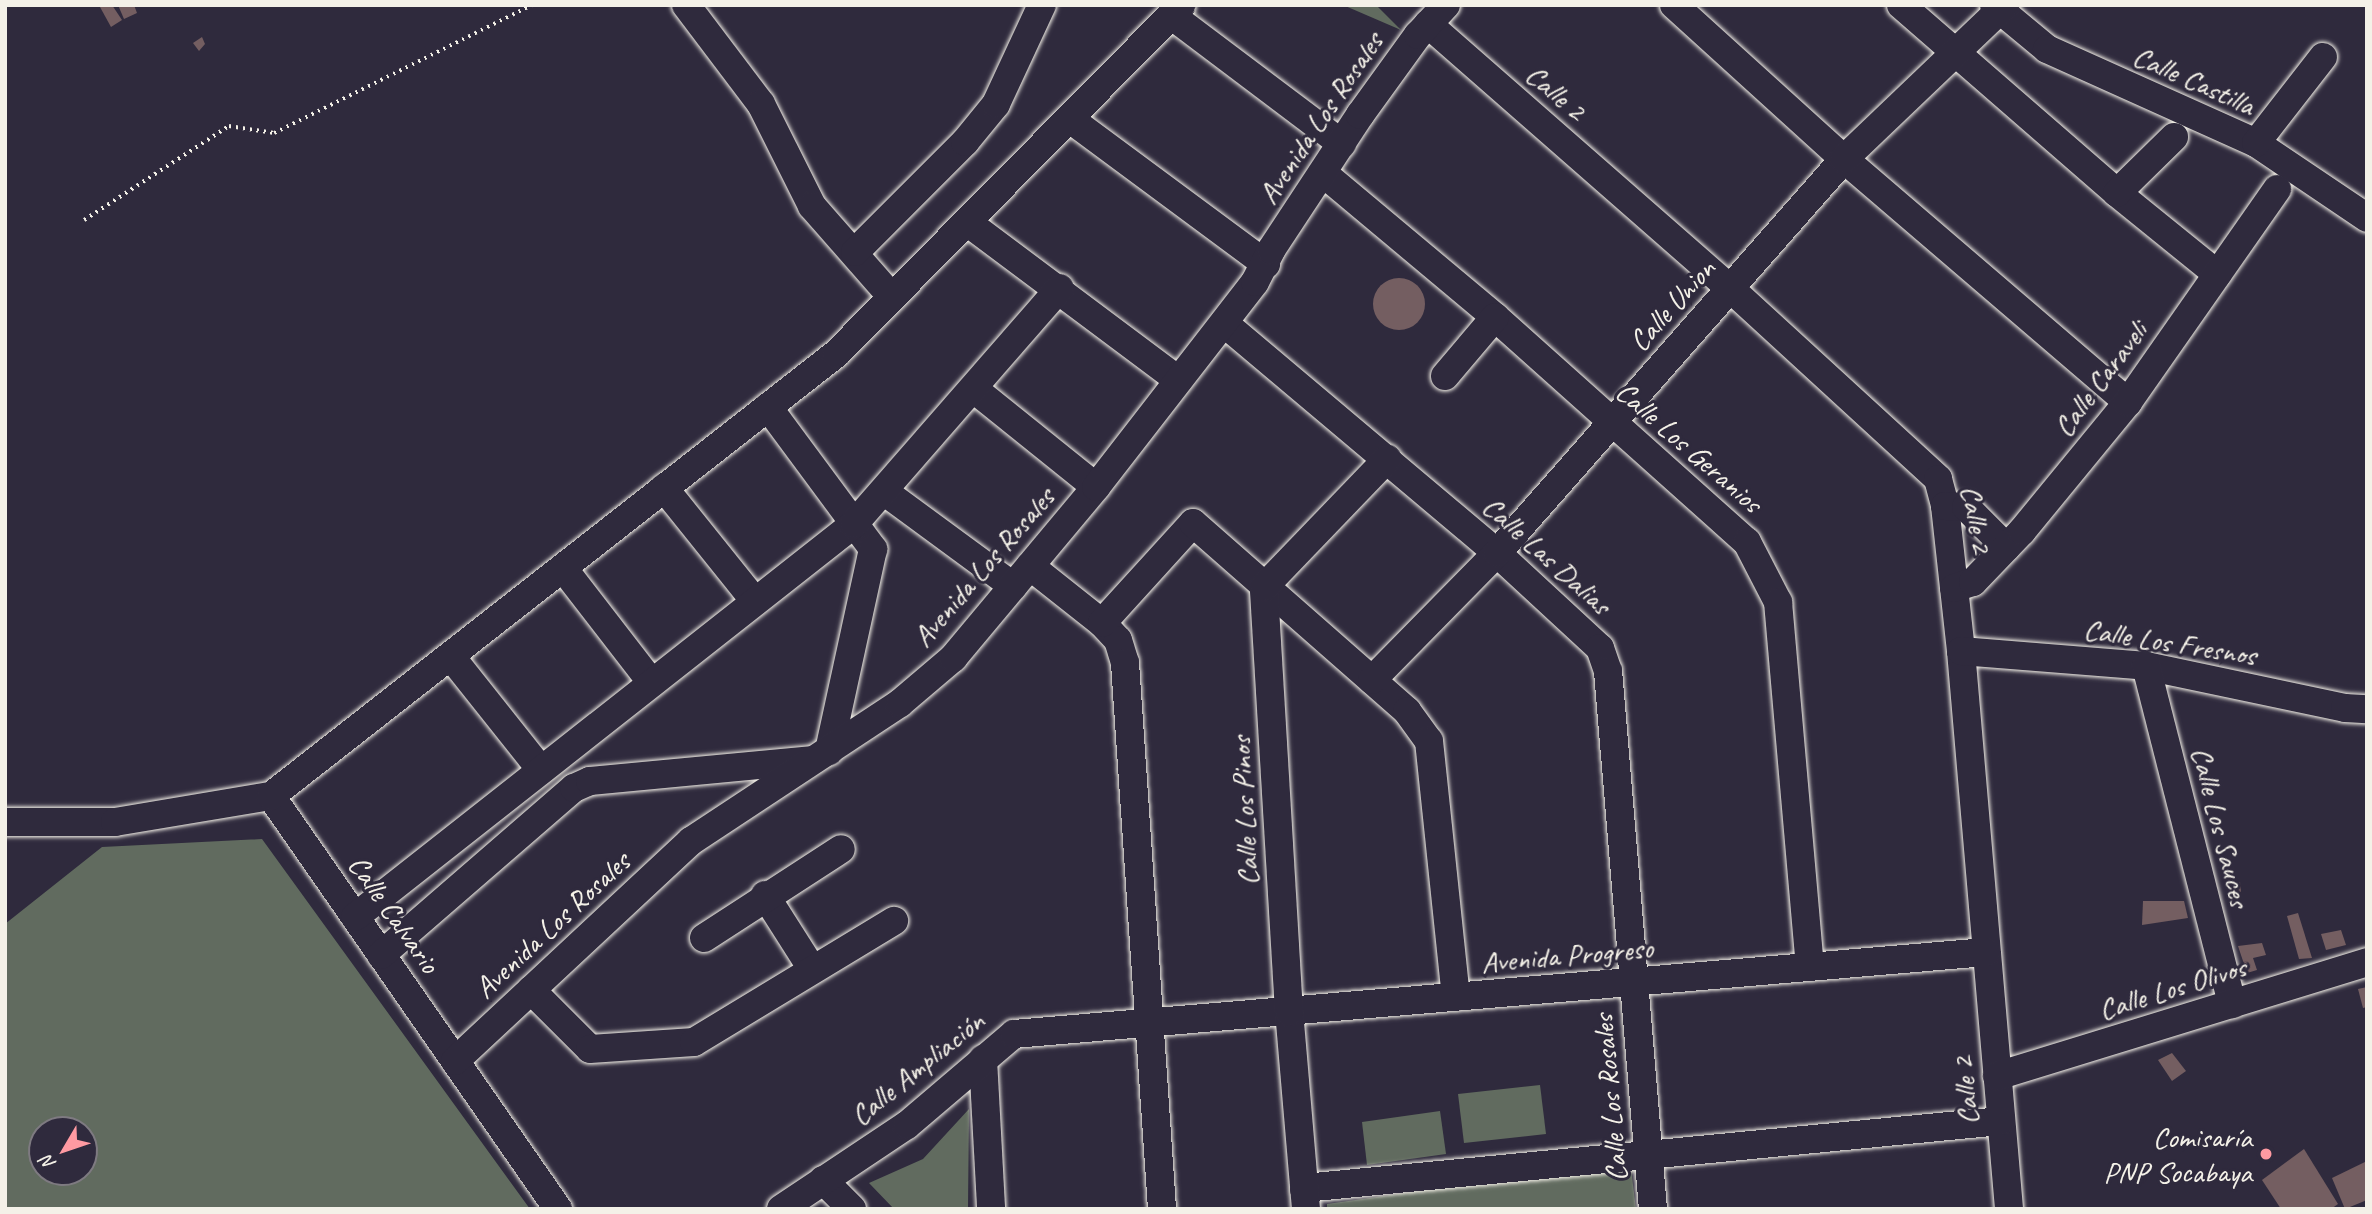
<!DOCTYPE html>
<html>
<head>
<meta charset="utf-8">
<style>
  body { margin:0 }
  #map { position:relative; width:2372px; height:1214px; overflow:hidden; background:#2f2a3d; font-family:Caveat,sans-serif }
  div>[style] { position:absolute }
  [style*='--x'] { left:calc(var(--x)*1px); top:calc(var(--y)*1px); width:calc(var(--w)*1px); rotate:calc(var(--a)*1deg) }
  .green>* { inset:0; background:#616b5f }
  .building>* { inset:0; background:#745e61 }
  .round { border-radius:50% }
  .path>* { height:3.5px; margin-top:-1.75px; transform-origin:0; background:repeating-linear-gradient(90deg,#f4f1e8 0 2px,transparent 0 7px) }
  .roads { filter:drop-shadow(0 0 2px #f4f1e8) drop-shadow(0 0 2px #f4f1e8) }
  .minor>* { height:28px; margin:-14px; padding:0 14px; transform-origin:14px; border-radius:14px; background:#2f2a3d }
  .dots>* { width:19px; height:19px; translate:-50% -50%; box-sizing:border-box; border:4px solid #2f2a3d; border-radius:50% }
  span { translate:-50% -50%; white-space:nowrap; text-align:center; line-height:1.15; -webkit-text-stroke:6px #2f2a3d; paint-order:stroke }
  .street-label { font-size:30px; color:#f4f1e8 }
  .poi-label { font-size:30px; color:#f4f1e8 }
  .right { translate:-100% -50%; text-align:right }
  .frame { position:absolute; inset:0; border:7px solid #f4f1e8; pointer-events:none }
  .north { position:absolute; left:28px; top:1116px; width:70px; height:70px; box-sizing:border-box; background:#2f2a3d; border:2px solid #7e7a81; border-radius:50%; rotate:231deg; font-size:19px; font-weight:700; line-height:28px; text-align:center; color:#f4f1e8 }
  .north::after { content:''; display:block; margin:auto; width:24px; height:32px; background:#ff9aa2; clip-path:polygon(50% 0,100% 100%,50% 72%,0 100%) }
</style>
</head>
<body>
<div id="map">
  <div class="green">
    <div style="clip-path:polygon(1343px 5px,1376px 5px,1401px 30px)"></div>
    <div style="clip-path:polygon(evenodd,262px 839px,530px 1209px,5px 1209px,5px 924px,102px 847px,262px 839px,84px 1130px,84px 1172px,42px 1172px,42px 1130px,84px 1130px)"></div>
    <div style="clip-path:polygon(1540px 1085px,1546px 1134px,1464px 1143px,1458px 1094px)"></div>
    <div style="clip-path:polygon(969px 1109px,968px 1209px,894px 1209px,869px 1183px,923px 1159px)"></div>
    <div style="clip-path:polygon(1440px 1111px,1446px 1154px,1367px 1165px,1362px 1122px)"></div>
    <div style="clip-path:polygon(1630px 1161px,1636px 1209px,1327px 1209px,1327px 1204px)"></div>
  </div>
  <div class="building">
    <div style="clip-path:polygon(103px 5px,112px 5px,122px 20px,111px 27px,100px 7px)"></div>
    <div style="clip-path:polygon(118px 5px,134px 5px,137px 13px,124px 19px)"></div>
    <div style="clip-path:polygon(202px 37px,205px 44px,199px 51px,193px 43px)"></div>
    <div class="round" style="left:1373px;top:278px;width:52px;height:52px"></div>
    <div style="clip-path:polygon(2229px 881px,2240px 882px,2241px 892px,2229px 892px)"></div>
    <div style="clip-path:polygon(2143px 901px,2184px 901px,2188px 918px,2142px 925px)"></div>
    <div style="clip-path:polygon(2298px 913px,2312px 958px,2299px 959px,2287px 916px)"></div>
    <div style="clip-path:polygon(2341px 930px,2346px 945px,2326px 950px,2321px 934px)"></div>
    <div style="clip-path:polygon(2262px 943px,2266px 955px,2253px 958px,2257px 970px,2247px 973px,2238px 946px)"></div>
    <div style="clip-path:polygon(2367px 987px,2367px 1007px,2363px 1008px,2358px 989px)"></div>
    <div style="clip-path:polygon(2172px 1053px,2186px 1071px,2172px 1081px,2158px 1060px)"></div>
    <div style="clip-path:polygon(2304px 1149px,2338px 1204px,2331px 1209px,2281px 1209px,2262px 1180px)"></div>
    <div style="clip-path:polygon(2367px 1161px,2367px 1200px,2345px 1209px,2332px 1178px)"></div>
  </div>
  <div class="path">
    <div style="--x:84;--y:220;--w:173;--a:-33"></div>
    <div style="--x:229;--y:126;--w:46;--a:8.8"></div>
    <div style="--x:274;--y:133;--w:288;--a:-26.4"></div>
  </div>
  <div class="roads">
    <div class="minor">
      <div style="--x:686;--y:5;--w:124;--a:52.9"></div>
      <div style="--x:761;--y:104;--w:114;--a:63.4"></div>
      <div style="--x:812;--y:206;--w:121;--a:48.7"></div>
      <div style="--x:1674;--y:5;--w:229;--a:42.2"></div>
      <div style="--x:1844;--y:159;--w:374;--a:40.6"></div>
      <div style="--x:1901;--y:5;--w:286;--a:41"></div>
      <div style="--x:2117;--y:193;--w:129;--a:39"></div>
      <div style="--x:1994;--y:5;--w:69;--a:39.7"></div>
      <div style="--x:2047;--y:49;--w:229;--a:24.2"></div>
      <div style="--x:2256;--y:143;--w:134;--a:34"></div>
      <div style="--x:1171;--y:15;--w:214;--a:37"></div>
      <div style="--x:1428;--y:24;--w:403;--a:41.2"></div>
      <div style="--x:1731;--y:289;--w:281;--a:42.5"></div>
      <div style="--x:1938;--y:479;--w:28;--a:75"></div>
      <div style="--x:1945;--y:506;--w:146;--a:83.7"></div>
      <div style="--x:1961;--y:651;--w:560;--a:85.08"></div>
      <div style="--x:1070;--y:119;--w:244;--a:36.5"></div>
      <div style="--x:2256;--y:143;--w:109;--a:-52.1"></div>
      <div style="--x:1323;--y:173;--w:224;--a:39.9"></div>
      <div style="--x:1495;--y:317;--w:338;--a:41.8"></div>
      <div style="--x:1747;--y:542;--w:68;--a:62.7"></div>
      <div style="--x:1778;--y:602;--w:366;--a:85"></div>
      <div style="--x:2117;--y:193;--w:80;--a:-44.5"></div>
      <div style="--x:967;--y:222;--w:264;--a:36.8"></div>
      <div style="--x:855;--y:252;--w:156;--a:-45"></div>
      <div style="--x:965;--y:142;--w:49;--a:-50.8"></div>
      <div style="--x:996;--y:104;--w:109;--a:-65.1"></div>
      <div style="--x:1224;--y:323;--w:357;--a:40.1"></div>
      <div style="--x:1497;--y:553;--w:140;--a:42.7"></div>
      <div style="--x:1600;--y:648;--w:24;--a:71"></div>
      <div style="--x:1608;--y:671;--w:540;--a:85.22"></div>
      <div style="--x:1445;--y:376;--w:77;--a:-49.7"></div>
      <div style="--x:974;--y:389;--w:156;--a:38.8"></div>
      <div style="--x:768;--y:407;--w:177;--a:53.5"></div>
      <div style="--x:873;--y:549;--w:207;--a:102.3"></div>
      <div style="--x:664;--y:488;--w:145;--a:51.2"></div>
      <div style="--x:885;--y:492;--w:159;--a:36.3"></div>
      <div style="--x:1945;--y:506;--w:21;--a:3"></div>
      <div style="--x:1966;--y:507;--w:57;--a:45"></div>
      <div style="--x:1030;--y:566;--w:92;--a:38.4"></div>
      <div style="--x:1102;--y:623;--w:23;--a:47"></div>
      <div style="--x:1118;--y:640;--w:24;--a:73"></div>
      <div style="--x:1125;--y:663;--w:547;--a:86.12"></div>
      <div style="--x:563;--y:568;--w:145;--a:52.3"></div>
      <div style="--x:1954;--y:588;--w:20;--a:-18"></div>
      <div style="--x:1973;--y:582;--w:71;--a:-46.1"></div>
      <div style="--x:2022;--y:531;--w:167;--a:-50.6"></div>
      <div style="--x:2128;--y:402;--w:260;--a:-55"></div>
      <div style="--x:1102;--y:623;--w:135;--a:-47.7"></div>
      <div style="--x:1193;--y:523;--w:285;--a:41.3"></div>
      <div style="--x:1407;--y:711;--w:37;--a:54"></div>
      <div style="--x:1429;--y:741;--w:257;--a:84"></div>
      <div style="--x:1961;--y:651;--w:186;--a:4.6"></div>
      <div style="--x:2146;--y:666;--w:203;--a:11.9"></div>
      <div style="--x:2345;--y:708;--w:22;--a:3"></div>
      <div style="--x:452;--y:658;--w:143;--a:51.5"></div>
      <div style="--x:2146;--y:666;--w:349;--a:75.7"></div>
      <div style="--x:1372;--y:680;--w:178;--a:-45.5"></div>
      <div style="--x:1497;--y:553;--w:525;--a:-48.63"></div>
      <div style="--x:1844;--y:159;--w:223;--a:-43.7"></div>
      <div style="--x:271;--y:796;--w:503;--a:55.2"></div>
      <div style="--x:5;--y:822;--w:110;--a:0"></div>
      <div style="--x:115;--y:822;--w:158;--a:-9.5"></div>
      <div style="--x:271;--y:796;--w:717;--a:-38.04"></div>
      <div style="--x:836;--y:354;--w:491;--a:-45.3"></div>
      <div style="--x:765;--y:895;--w:88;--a:57.6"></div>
      <div style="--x:355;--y:917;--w:635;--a:-38.22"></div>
      <div style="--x:854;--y:524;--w:313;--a:-48.9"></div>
      <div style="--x:704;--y:938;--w:163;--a:-33"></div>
      <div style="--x:381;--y:955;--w:255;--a:-40.9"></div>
      <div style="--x:574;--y:788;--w:17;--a:-24"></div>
      <div style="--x:590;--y:781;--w:222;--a:-5.4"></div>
      <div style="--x:531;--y:990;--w:83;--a:45"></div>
      <div style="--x:590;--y:1049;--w:104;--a:-3.9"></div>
      <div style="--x:694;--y:1042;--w:234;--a:-31.2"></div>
      <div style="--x:983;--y:1059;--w:150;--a:86.9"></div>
      <div style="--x:455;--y:1061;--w:323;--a:-43"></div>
      <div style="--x:691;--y:841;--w:250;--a:-33.4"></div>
      <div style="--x:900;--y:703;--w:70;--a:-40.3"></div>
      <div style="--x:953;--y:658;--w:223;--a:-50.1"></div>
      <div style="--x:1096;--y:487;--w:259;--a:-52.2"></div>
      <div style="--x:1255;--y:282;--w:36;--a:-63"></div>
      <div style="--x:1271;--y:250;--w:162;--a:-56.6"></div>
      <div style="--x:1360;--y:115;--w:99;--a:-54.1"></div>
      <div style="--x:1418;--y:35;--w:41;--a:-47"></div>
      <div style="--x:1997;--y:1076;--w:387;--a:-17.1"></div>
      <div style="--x:823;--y:1180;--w:41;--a:45"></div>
      <div style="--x:1304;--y:1188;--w:700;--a:-5.49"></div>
      <div style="--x:781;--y:1209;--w:151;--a:-33.7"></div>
      <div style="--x:907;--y:1125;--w:140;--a:-40.4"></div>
      <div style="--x:1014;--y:1034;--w:976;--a:-4.82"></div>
      <div style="--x:1306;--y:1209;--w:198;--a:-94.9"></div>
      <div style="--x:1289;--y:1012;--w:426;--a:-93.4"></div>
      <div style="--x:1264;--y:587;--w:178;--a:-46.1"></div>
    </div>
  </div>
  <div class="dots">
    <div style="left:2266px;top:1154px;background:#ff9aa2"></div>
  </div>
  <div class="street-label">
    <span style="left:2194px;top:80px;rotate:24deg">Calle Castilla</span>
    <span style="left:1556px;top:92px;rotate:41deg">Calle 2</span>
    <span style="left:1320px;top:118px;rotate:-56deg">Avenida Los Rosales</span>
    <span style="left:1672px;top:305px;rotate:-48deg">Calle Union</span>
    <span style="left:2100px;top:379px;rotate:-53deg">Calle Caraveli</span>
    <span style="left:1689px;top:447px;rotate:41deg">Calle Los Geranios</span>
    <span style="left:1977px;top:519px;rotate:80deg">Calle 2</span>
    <span style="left:1547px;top:555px;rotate:42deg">Calle Las Dalias</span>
    <span style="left:983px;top:567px;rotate:-49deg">Avenida Los Rosales</span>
    <span style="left:2170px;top:642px;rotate:9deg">Calle Los Fresnos</span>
    <span style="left:1244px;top:811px;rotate:-93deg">Calle Los Pinos</span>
    <span style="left:2221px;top:827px;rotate:76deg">Calle Los Sauces</span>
    <span style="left:394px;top:914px;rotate:55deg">Calle Calvario</span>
    <span style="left:552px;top:925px;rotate:-43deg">Avenida Los Rosales</span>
    <span style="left:1567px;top:955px;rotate:-5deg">Avenida Progreso</span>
    <span style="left:2172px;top:988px;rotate:-17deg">Calle Los Olivos</span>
    <span style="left:917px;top:1068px;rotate:-39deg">Calle Ampliación</span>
    <span style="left:1965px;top:1091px;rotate:-95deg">Calle 2</span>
    <span style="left:1610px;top:1098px;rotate:-95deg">Calle Los Rosales</span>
  </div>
  <div class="poi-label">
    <span class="right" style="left:2252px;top:1154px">Comisaría<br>PNP Socabaya</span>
  </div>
  <div class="frame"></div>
  <div class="north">N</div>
</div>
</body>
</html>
